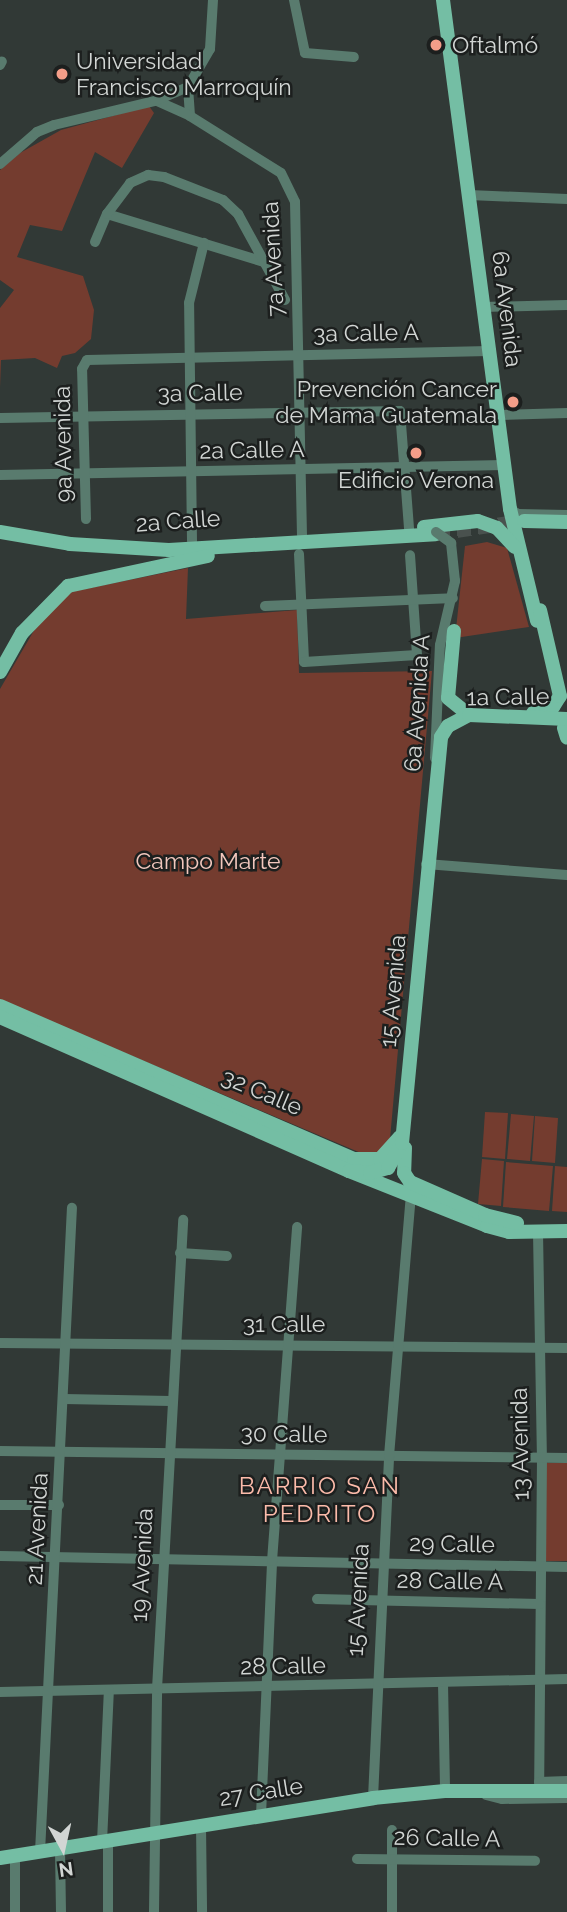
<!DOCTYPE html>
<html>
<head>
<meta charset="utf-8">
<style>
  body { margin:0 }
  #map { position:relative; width:567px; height:1912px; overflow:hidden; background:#313936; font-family:Raleway,sans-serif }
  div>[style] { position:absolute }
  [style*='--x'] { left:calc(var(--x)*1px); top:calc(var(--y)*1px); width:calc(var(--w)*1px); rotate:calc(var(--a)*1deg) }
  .green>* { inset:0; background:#743c2f }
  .major-tunnel>* { height:14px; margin-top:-7px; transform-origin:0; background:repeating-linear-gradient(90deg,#49514e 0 14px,transparent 0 21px) }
  .minor>* { height:10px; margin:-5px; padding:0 5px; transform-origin:5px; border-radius:5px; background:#597b6e }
  .major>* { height:14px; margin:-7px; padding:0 7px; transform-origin:7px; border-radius:7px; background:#74bea4 }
  .minor-bridge>* { height:10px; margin:-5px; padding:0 5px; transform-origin:5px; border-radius:5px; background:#597b6e }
  .dots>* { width:19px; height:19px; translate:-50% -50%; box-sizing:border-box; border:4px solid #1c1f1e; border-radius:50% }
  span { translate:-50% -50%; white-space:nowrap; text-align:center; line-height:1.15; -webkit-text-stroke:5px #1c1f1e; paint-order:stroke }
  .poi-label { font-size:23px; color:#d2d6d4 }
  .left { translate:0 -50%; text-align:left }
  .right { translate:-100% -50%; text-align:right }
  .street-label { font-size:23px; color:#d2d6d4 }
  .park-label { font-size:23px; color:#f2c7bd }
  .neighbourhood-label { font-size:24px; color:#fcbbaa; letter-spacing:2px }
  .north { position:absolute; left:28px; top:1814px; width:70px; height:70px; -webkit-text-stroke:5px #1c1f1e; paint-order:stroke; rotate:172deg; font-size:19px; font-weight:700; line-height:28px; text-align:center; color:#d2d6d4 }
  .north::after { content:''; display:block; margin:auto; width:24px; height:32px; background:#d2d6d4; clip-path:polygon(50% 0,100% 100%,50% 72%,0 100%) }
</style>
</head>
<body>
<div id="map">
  <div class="green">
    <div style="clip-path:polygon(149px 106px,154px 113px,122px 168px,95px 152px,62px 231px,30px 225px,17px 257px,83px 276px,94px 310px,91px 339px,75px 353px,62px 356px,57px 368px,35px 358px,1px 360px,0 388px,0 308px,14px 290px,0 280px,0 170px,20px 153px,61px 130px)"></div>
    <div style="clip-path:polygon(487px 542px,507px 548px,529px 627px,455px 638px,465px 546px)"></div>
    <div style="clip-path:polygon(188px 568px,186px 619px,297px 610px,299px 673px,432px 671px,390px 1139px,381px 1153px,361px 1153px,0 1000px,0 689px,43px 615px,70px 592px)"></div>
    <div style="clip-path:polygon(485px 1112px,508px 1113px,505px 1159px,482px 1157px)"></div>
    <div style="clip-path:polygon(511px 1114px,534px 1116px,530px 1161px,507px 1159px)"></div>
    <div style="clip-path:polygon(535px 1116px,558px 1118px,555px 1163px,532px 1161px)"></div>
    <div style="clip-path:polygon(482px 1159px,504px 1161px,501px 1206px,478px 1204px)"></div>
    <div style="clip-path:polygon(506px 1162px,553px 1166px,549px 1211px,503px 1207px)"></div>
    <div style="clip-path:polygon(555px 1166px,567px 1167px,567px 1212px,552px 1211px)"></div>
    <div style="clip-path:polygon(545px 1463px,567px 1463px,567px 1561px,545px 1561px)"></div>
  </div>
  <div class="major-tunnel">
    <div style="--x:436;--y:534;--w:88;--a:-8.5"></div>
  </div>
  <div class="minor">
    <div style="--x:213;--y:0;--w:49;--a:93.5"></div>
    <div style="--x:210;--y:49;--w:44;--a:120.1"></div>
    <div style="--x:188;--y:87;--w:29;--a:86"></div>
    <div style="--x:190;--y:116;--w:107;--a:32.1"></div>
    <div style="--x:281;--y:173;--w:32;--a:64"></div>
    <div style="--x:295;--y:202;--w:333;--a:88.8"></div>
    <div style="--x:294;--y:0;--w:54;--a:78.3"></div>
    <div style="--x:305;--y:53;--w:49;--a:4.7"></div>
    <div style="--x:0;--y:65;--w:4;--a:-63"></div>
    <div style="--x:157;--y:101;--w:36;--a:24"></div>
    <div style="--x:0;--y:164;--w:49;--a:-40.9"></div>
    <div style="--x:37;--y:132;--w:18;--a:-22"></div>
    <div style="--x:54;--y:125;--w:104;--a:-13.4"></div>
    <div style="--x:155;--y:101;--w:36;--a:-23"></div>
    <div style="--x:469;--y:195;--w:98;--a:2.3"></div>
    <div style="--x:107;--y:214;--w:164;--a:17"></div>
    <div style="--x:95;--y:242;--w:30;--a:-67"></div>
    <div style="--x:107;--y:214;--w:39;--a:-53"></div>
    <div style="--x:130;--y:183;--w:20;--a:-24"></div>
    <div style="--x:148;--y:175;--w:16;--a:7"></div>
    <div style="--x:164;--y:177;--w:63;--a:21.3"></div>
    <div style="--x:223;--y:200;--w:21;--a:43"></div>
    <div style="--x:238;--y:214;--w:98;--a:61.3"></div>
    <div style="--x:483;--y:307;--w:84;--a:-1.4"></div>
    <div style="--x:498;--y:415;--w:69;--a:-1.7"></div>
    <div style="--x:0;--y:418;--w:400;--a:-1"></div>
    <div style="--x:400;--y:411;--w:118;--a:85.6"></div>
    <div style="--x:0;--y:475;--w:504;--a:-1.14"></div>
    <div style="--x:510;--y:509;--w:9;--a:32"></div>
    <div style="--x:518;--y:514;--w:49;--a:1.2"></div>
    <div style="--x:86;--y:519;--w:150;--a:-91.5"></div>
    <div style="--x:82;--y:369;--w:10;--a:-61"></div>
    <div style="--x:87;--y:360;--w:402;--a:-1.3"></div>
    <div style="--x:192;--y:541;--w:238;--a:-90.7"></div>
    <div style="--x:189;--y:303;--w:62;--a:-76"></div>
    <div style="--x:299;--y:554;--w:108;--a:87.3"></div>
    <div style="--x:304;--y:662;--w:113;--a:-3.5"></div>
    <div style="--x:417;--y:655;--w:100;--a:-94"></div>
    <div style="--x:265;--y:606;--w:188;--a:-2.4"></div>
    <div style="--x:435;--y:758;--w:113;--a:-87.5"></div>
    <div style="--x:440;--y:645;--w:66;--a:-76.8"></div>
    <div style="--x:455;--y:581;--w:38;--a:-96"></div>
    <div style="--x:426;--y:864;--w:141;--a:4.5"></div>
    <div style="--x:538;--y:1232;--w:226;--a:89"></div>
    <div style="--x:542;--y:1458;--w:324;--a:90.5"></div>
    <div style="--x:539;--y:1782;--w:28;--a:-2"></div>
    <div style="--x:180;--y:1253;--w:47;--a:3.7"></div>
    <div style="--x:0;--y:1343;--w:567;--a:0.51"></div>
    <div style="--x:64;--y:1399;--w:107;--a:1.1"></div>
    <div style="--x:0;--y:1451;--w:567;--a:0.71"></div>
    <div style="--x:0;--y:1505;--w:59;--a:0"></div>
    <div style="--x:0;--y:1556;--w:567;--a:1.11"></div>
    <div style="--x:317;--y:1599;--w:223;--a:1.3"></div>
    <div style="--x:443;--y:1683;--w:108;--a:88.9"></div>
    <div style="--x:0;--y:1692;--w:567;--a:-1.31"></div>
    <div style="--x:486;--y:1795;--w:16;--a:14"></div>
    <div style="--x:502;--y:1799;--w:65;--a:-0.9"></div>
    <div style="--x:373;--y:1798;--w:342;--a:-87.3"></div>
    <div style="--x:389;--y:1456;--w:262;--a:-85.2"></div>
    <div style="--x:261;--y:1815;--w:254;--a:-87.5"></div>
    <div style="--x:272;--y:1561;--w:335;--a:-85.7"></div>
    <div style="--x:201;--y:1825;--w:87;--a:89.3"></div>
    <div style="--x:392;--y:1830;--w:82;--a:90"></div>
    <div style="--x:102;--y:1842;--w:152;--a:-87.4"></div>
    <div style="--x:60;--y:1849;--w:63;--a:89.1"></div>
    <div style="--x:40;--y:1852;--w:645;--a:-87.16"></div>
    <div style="--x:357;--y:1859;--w:178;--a:0.6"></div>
    <div style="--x:15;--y:1912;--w:50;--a:-90"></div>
    <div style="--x:108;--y:1912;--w:71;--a:-90"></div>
    <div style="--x:154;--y:1912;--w:223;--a:-89.2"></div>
    <div style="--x:157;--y:1689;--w:470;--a:-86.8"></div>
  </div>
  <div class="major">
    <div style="--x:443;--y:0;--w:513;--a:82.5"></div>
    <div style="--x:510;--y:509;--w:115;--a:76.4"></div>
    <div style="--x:524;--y:521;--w:43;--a:1.3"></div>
    <div style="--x:424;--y:527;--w:54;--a:-6.3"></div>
    <div style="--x:478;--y:521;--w:20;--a:20"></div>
    <div style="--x:497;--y:528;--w:26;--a:47"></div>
    <div style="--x:0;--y:532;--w:71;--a:9.7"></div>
    <div style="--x:70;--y:544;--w:99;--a:3.5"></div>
    <div style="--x:169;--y:550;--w:267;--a:-3.4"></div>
    <div style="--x:454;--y:631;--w:67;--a:95.1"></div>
    <div style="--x:448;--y:698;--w:27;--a:39"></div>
    <div style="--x:0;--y:672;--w:45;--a:-60.6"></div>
    <div style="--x:22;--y:633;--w:66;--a:-45.6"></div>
    <div style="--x:68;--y:586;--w:143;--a:-12.1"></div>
    <div style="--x:533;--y:713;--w:21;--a:-17"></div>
    <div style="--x:553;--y:707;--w:13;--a:-58"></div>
    <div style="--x:560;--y:696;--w:88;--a:-103.1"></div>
    <div style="--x:564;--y:728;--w:10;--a:73"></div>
    <div style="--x:0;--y:1006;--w:386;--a:23.4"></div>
    <div style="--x:354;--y:1159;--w:26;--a:0"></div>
    <div style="--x:380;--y:1159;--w:30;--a:-48"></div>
    <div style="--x:0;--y:1017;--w:381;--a:23.8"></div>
    <div style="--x:349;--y:1171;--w:149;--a:21.7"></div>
    <div style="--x:487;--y:1226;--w:23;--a:15"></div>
    <div style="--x:509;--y:1232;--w:58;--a:-1"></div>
    <div style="--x:405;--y:1148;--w:25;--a:92"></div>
    <div style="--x:404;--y:1173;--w:11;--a:56"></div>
    <div style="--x:410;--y:1182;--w:82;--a:23.7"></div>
    <div style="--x:485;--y:1215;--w:33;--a:14"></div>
    <div style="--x:349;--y:1171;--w:21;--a:5"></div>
    <div style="--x:370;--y:1173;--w:19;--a:-16"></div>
    <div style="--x:388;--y:1168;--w:29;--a:-61"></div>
    <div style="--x:402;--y:1143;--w:408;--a:-84.5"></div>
    <div style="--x:441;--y:737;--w:13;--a:-58"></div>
    <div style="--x:448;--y:726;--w:24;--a:-28"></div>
    <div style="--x:469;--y:715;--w:98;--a:2.3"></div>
    <div style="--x:0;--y:1858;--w:378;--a:-9.1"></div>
    <div style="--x:373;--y:1798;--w:72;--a:-5.6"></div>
    <div style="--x:445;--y:1791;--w:122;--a:0"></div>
  </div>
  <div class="minor-bridge">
    <div style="--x:436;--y:532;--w:19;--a:36"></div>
  </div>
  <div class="dots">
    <div style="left:436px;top:45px;background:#f49e89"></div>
    <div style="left:62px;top:74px;background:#f49e89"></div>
    <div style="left:513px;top:402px;background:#f49e89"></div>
    <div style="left:416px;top:453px;background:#f49e89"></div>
  </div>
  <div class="poi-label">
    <span class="left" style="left:452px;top:45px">Oftalmó</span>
    <span class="left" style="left:76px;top:74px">Universidad<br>Francisco Marroquín</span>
    <span class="right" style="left:497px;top:402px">Prevención Cancer<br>de Mama Guatemala</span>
    <span style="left:416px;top:480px">Edificio Verona</span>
  </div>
  <div class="street-label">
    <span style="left:273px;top:259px;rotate:-93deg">7a Avenida</span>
    <span style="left:507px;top:309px;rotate:83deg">6a Avenida</span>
    <span style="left:366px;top:333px;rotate:-1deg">3a Calle A</span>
    <span style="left:200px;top:393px;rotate:-1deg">3a Calle</span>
    <span style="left:63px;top:444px;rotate:-91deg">9a Avenida</span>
    <span style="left:252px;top:450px;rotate:-1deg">2a Calle A</span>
    <span style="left:178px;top:521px;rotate:-4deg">2a Calle</span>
    <span style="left:508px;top:697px;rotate:-1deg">1a Calle</span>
    <span style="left:417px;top:703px;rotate:-86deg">6a Avenida A</span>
    <span style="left:393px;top:991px;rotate:-85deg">15 Avenida</span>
    <span style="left:262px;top:1092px;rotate:23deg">32 Calle</span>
    <span style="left:284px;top:1324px">31 Calle</span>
    <span style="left:284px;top:1434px;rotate:1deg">30 Calle</span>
    <span style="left:520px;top:1444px;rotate:-91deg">13 Avenida</span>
    <span style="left:37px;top:1529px;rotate:-87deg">21 Avenida</span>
    <span style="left:452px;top:1544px;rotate:1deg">29 Calle</span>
    <span style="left:142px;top:1565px;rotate:-87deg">19 Avenida</span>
    <span style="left:450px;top:1581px;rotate:1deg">28 Calle A</span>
    <span style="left:358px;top:1600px;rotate:-87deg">15 Avenida</span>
    <span style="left:283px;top:1666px;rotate:-1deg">28 Calle</span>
    <span style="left:261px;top:1792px;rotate:-9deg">27 Calle</span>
    <span style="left:447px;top:1838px;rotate:1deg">26 Calle A</span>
  </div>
  <div class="park-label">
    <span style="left:208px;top:861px">Campo Marte</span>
  </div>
  <div class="neighbourhood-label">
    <span style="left:320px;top:1500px">BARRIO SAN<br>PEDRITO</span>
  </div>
  <div class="north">N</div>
</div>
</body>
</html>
